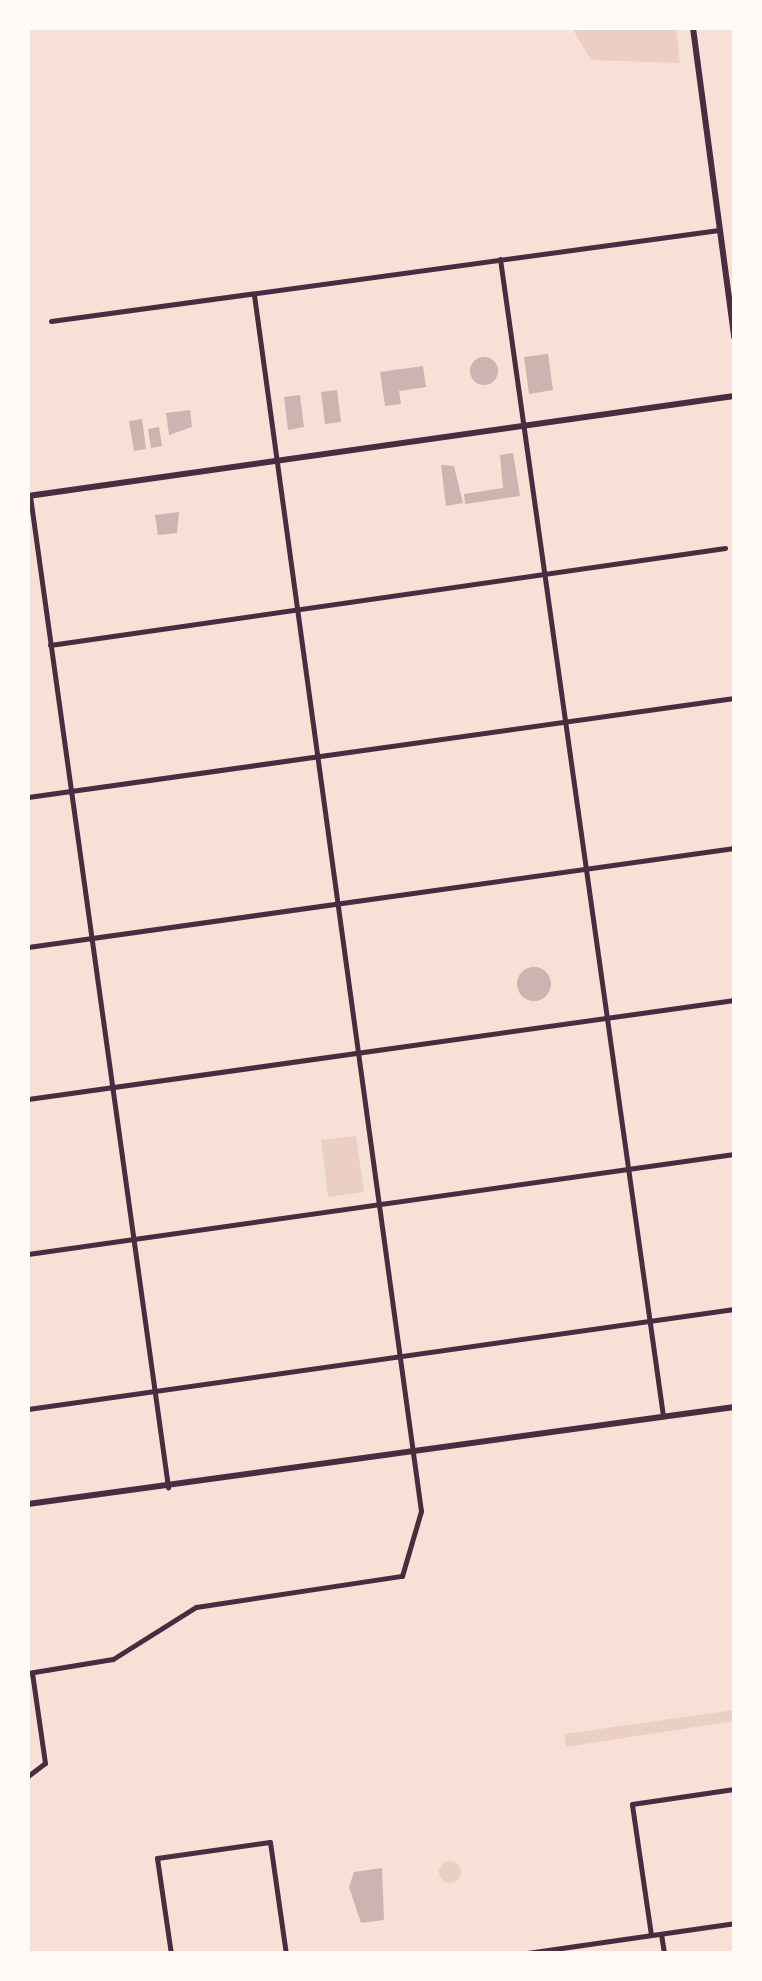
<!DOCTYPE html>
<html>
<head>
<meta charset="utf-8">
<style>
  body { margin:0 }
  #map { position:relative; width:762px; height:1981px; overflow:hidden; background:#f7e1d7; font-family:Quicksand,sans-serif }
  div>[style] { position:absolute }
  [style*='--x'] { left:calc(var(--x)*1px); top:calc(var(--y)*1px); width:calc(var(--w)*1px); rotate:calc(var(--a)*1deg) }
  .green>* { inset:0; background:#ebcfc5 }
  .round { border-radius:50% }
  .building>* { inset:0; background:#ccb4b1 }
  .minor>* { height:5px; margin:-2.5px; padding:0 2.5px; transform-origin:2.5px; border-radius:2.5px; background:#4a2c40 }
  .secondary>* { height:6px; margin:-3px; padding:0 3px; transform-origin:3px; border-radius:3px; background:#4a2c40 }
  span { translate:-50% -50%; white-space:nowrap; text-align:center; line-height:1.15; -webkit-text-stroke:9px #fffaf5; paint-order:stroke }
  .frame { position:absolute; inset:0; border:30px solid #fffaf5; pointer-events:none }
</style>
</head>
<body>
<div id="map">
  <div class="green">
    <div style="clip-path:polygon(572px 28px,676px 28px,680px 63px,591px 60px)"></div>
    <div style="clip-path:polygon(356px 1136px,364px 1192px,328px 1197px,321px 1140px)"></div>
    <div style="clip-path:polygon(734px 1710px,734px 1721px,566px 1747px,564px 1734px)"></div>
    <div class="round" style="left:439px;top:1861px;width:22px;height:22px"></div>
  </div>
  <div class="building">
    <div style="clip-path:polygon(548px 354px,553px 390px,529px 394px,524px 357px)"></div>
    <div class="round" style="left:470px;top:357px;width:28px;height:28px"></div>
    <div style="clip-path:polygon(423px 366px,426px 387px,399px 391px,401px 404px,385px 406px,380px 372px)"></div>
    <div style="clip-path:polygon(337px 390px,341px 422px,325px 424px,321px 392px)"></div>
    <div style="clip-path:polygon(300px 395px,304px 427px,288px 430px,284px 397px)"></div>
    <div style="clip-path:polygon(190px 410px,192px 427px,169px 435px,166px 413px)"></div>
    <div style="clip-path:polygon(142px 419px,146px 449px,134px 451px,129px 421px)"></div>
    <div style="clip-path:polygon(159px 427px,162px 446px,151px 448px,148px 429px)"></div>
    <div style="clip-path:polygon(513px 453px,520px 496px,465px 504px,464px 494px,503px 488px,500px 455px)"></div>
    <div style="clip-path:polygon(441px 465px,454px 466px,463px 503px,446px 506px)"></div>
    <div style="clip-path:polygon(179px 512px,177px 533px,158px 535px,155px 515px)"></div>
    <div class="round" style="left:517px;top:967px;width:34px;height:34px"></div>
    <div style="clip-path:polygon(382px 1868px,384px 1920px,361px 1923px,349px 1887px,354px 1872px)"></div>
  </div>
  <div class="minor">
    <div style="--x:500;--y:259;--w:1168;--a:81.98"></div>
    <div style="--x:51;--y:321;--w:674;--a:-7.76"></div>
    <div style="--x:30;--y:496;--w:1001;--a:82.07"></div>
    <div style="--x:50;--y:645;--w:682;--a:-8.18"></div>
    <div style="--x:28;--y:797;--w:713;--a:-7.98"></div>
    <div style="--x:28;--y:947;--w:713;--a:-7.98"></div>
    <div style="--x:28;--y:1099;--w:713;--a:-7.98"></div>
    <div style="--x:28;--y:1254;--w:713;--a:-8.06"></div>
    <div style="--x:28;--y:1409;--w:713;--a:-8.06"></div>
    <div style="--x:28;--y:1673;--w:86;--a:-9.4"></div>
    <div style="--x:113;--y:1659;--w:98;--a:-32.1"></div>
    <div style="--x:196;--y:1607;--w:208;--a:-8.6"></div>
    <div style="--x:402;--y:1576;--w:68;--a:-73.7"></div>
    <div style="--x:421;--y:1511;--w:1227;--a:-97.82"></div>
    <div style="--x:28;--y:1776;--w:21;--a:-37"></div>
    <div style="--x:45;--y:1763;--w:91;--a:-98.2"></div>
    <div style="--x:661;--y:1934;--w:20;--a:81"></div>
    <div style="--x:651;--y:1935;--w:132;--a:-98.3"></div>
    <div style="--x:632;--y:1804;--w:103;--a:-8.4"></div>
    <div style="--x:171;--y:1954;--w:97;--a:-98.3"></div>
    <div style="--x:157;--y:1858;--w:114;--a:-8.1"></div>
    <div style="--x:270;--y:1842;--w:113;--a:81.9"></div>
    <div style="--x:520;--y:1954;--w:216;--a:-8.2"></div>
  </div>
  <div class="secondary">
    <div style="--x:693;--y:28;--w:312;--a:82.4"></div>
    <div style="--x:28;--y:496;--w:713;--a:-8.06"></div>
    <div style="--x:28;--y:1504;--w:713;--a:-7.82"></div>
  </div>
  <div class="frame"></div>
</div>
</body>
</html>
